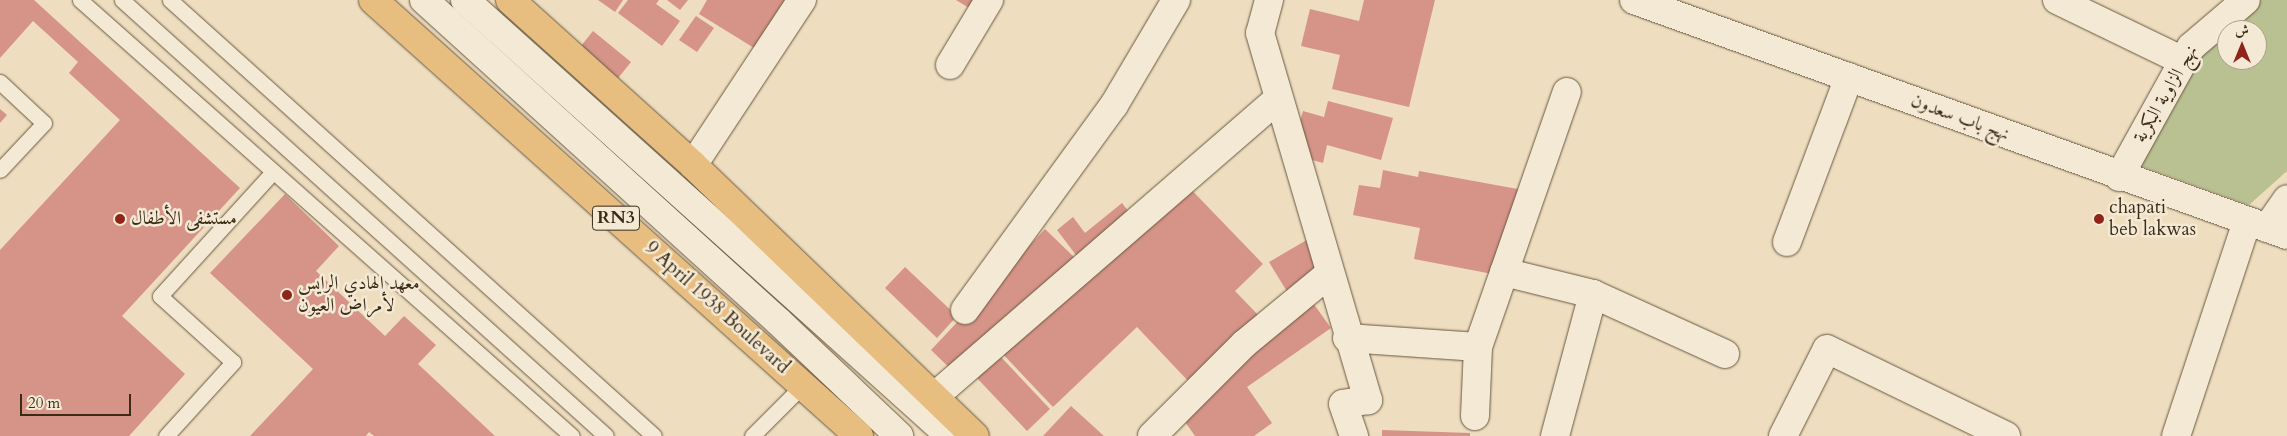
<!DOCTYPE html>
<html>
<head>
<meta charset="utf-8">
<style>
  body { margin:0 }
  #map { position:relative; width:2287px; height:436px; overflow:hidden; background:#eeddbf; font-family:Cardo,Amiri,serif }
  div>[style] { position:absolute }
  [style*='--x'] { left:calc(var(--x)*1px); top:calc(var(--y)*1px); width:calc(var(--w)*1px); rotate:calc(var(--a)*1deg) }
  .green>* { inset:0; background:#b9c192 }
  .building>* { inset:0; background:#d69388 }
  .roads { filter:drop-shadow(0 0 1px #675840) drop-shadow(0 0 1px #675840) }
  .lane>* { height:15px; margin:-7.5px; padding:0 7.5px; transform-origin:7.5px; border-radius:7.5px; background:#f4e9d5 }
  .street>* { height:28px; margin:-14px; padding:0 14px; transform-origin:14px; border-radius:14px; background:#f4e9d5 }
  .secondary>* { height:28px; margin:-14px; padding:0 14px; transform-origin:14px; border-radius:14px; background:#f4e9d5 }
  .primary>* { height:28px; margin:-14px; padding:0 14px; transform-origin:14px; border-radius:14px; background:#e7be80 }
  .dots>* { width:14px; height:14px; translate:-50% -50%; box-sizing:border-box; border:2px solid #f4e9d5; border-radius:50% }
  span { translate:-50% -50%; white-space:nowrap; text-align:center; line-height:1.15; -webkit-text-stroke:5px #f4e9d5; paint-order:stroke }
  .shield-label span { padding:1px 4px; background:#f4e9d5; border:1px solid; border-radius:4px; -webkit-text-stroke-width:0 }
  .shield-label { font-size:18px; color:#3a2b15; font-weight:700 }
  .street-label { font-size:19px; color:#3a2b15 }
  .poi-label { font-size:19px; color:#3a2b15 }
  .left { translate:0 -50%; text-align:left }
  .north { position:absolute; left:2217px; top:20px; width:50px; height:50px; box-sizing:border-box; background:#f4e9d5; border:1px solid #aa9d88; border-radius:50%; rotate:0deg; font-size:14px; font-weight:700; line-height:20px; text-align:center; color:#3a2b15 }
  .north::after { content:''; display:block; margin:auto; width:18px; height:22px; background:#8f2418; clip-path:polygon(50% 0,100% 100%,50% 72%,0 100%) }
  .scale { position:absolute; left:20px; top:394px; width:111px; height:22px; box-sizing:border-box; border:2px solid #3a2b15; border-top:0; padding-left:6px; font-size:15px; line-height:18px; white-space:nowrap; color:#3a2b15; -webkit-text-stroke:4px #f4e9d5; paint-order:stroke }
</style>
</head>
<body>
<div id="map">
  <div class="green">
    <div style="clip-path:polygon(evenodd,2261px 0,2287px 0,2287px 171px,2249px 205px,2130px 162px,2199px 51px,2261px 0,2227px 30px,2257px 30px,2257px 60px,2227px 60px,2227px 30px)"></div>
  </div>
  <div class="building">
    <div style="clip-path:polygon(0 0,34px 0,240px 188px,122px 316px,185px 374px,129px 436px,0 436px,0 250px,120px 120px,69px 73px,78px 62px,33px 21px,0 58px)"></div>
    <div style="clip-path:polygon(598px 0,623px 0,615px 12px)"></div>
    <div style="clip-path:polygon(628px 0,659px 0,656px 4px,680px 21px,662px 46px,618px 13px)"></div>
    <div style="clip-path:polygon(667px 0,688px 0,680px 10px)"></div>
    <div style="clip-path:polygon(707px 0,791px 0,759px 51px,699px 14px)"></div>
    <div style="clip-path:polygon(956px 0,995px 0,984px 17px)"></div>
    <div style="clip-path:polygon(1364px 0,1435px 0,1409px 107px,1332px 89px,1340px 55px,1301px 46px,1310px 9px,1359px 21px)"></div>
    <div style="clip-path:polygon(696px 16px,714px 28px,697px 52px,679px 40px)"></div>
    <div style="clip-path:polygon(593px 31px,631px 62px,615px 82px,577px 51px)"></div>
    <div style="clip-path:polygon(1328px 101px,1393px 118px,1381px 160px,1327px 145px,1323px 163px,1291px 154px,1303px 111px,1324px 117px)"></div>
    <div style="clip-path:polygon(0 109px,7px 115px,0 123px)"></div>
    <div style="clip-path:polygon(1383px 170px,1418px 177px,1419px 171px,1523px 190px,1503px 276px,1414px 259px,1420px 228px,1353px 215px,1359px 185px,1380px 188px)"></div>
    <div style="clip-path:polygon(1181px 179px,1263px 264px,1235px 291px,1261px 318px,1191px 384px,1137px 327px,1053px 407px,1000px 351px)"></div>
    <div style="clip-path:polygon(285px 194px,339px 246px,316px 271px,385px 336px,404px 316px,436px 345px,418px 364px,495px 436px,374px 436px,369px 432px,366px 436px,250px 436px,313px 369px,210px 273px)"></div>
    <div style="clip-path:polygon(1122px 203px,1136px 221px,1082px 263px,1057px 230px,1073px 217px,1085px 233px)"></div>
    <div style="clip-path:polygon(1045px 229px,1075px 258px,961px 379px,931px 350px)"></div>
    <div style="clip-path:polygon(1317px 234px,1338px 269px,1291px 298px,1269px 262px)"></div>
    <div style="clip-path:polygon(905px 267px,957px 316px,937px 338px,885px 288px)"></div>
    <div style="clip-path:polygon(1313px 303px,1331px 328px,1247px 387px,1272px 423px,1254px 436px,1195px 436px,1171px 402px)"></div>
    <div style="clip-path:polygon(999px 355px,1050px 409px,1027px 431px,976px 377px)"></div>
    <div style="clip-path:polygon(1071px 406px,1104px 436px,1043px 436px)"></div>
    <div style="clip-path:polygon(1382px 430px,1470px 433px,1470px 436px,1382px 436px)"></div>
  </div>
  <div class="roads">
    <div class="lane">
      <div style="--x:80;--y:0;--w:657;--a:41.55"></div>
      <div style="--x:122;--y:0;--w:651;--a:42.01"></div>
      <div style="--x:170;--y:0;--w:651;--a:42.01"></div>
      <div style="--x:0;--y:82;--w:60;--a:43"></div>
      <div style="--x:44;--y:123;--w:64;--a:133.1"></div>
      <div style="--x:166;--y:436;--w:100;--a:-47.8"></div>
      <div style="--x:233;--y:362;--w:98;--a:-137.9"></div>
      <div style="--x:160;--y:296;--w:168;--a:-47.7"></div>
      <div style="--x:752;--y:436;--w:72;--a:-45"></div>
    </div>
    <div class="street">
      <div style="--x:1269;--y:0;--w:34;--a:105"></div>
      <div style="--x:1260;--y:33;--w:383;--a:73.6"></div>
      <div style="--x:1368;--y:400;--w:25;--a:171"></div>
      <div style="--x:1343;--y:404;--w:34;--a:71"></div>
      <div style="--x:2057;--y:0;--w:140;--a:25.8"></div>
      <div style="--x:950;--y:65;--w:76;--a:-59"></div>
      <div style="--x:693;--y:165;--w:198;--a:-56.6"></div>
      <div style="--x:2119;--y:177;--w:149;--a:-61"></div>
      <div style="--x:2191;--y:47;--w:72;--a:-40.5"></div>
      <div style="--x:2267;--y:228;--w:35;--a:-55"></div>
      <div style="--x:1787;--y:242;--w:176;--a:-69.4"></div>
      <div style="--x:1504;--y:272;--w:92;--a:13.9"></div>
      <div style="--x:1593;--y:294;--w:145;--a:24.4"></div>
      <div style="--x:965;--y:310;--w:253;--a:-54"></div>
      <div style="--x:1114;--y:105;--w:122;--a:-59.4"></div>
      <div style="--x:1347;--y:338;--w:131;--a:3.9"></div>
      <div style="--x:935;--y:396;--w:454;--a:-40.9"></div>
      <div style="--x:1475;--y:416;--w:69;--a:-87.5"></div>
      <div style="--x:1478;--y:347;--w:270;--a:-70.8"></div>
      <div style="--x:1152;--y:436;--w:130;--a:-45"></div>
      <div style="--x:1244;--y:344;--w:110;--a:-39.5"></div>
      <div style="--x:1555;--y:436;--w:147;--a:-75"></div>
      <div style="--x:1783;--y:436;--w:97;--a:-63.2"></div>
      <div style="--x:1827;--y:349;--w:199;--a:25.9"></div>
      <div style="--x:2176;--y:436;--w:226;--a:-71.7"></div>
    </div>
    <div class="secondary">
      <div style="--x:424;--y:0;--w:478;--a:42.2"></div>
      <div style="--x:778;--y:321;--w:167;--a:43.5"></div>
      <div style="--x:465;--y:0;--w:652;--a:41.95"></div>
      <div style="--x:1634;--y:0;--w:694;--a:19.79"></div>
    </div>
    <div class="primary">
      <div style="--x:373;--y:0;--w:653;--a:41.9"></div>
      <div style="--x:510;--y:0;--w:246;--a:42"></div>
      <div style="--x:693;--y:165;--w:391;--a:43.9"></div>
    </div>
  </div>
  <div class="dots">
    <div style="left:120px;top:219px;background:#8f2418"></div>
    <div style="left:2099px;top:219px;background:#8f2418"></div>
    <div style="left:287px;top:295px;background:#8f2418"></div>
  </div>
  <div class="shield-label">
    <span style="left:616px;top:218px">RN3</span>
  </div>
  <div class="street-label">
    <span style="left:2166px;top:94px;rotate:-60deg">نهج الزاوية البكرية</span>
    <span style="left:1960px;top:118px;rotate:20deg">نهج باب سعدون</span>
    <span style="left:717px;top:308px;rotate:42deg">9 April 1938 Boulevard</span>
  </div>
  <div class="poi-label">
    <span class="left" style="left:2109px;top:219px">chapati<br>beb lakwas</span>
    <span class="left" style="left:131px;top:219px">مستشفى الأطفال</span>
    <span class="left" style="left:298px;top:295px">معهد الهادي الرايس<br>لأمراض العيون</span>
  </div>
  <div class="north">ش</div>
  <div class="scale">20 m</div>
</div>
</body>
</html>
